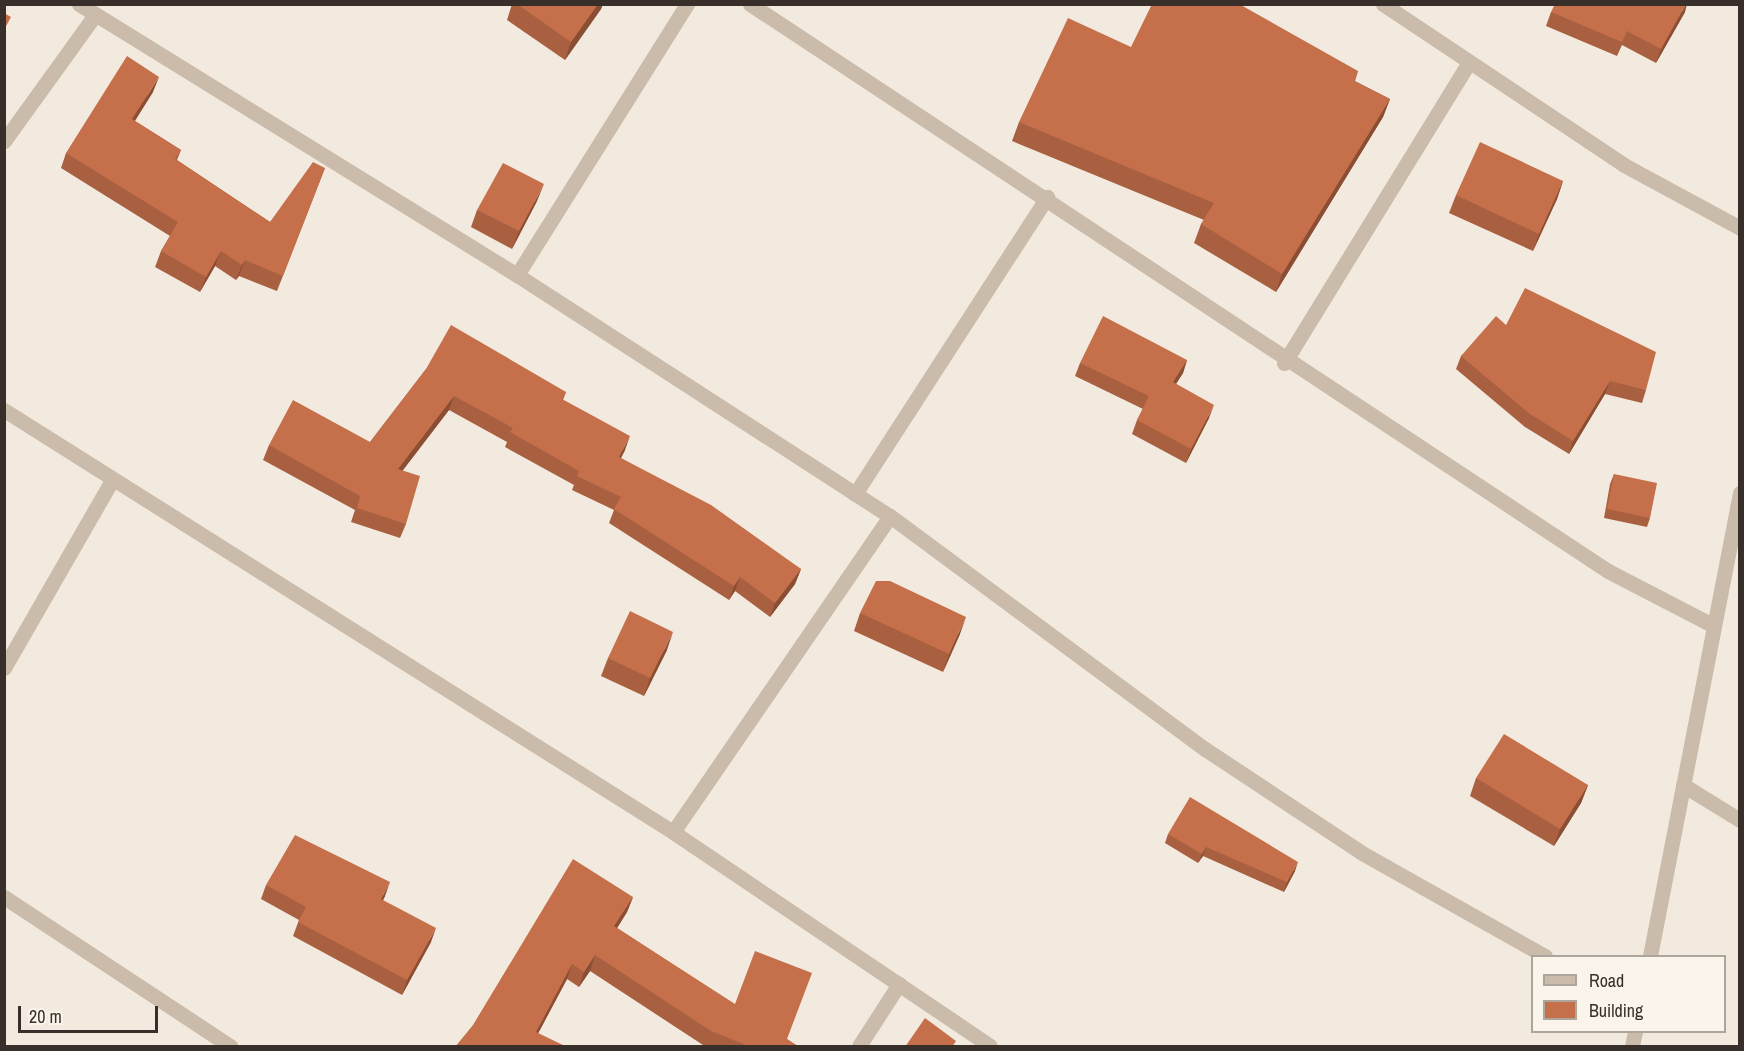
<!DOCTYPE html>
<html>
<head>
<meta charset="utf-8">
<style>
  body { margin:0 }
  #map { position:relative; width:1744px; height:1051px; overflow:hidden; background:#f3eadf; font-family:"Archivo Narrow",sans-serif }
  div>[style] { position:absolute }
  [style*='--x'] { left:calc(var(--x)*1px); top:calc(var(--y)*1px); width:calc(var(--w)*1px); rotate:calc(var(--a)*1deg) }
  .street>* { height:15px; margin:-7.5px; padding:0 7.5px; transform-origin:7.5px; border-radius:7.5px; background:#cbbbaa }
  .wall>* { inset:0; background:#a96040 }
  .shaded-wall>* { inset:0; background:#8a4e34 }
  .building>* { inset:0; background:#c5704a }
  span { translate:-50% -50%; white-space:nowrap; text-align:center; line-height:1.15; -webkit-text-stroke:5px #faf4eb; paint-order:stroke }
  .frame { position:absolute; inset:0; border:6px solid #382f2a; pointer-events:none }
  .legend { position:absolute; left:1531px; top:955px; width:195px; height:78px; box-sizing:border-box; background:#faf4eb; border:2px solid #aca59e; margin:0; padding:8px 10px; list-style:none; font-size:18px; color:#382f2a }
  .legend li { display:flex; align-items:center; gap:12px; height:30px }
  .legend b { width:30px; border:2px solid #aca59e }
  .scale { position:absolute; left:18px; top:1006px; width:140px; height:27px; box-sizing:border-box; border:3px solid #382f2a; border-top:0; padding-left:8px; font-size:18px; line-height:21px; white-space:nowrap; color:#382f2a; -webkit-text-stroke:4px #faf4eb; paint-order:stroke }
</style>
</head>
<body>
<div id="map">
  <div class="street">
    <div style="--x:79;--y:4;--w:515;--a:31.75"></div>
    <div style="--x:517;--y:275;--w:444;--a:32.9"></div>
    <div style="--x:890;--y:516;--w:392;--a:36.5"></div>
    <div style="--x:1205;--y:749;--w:188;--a:33.5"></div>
    <div style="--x:1362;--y:853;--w:210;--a:29.4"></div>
    <div style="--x:750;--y:4;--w:1028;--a:33.46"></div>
    <div style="--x:1608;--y:571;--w:119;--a:27.4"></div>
    <div style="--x:1383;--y:4;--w:290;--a:33.7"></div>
    <div style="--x:1624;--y:165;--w:132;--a:28.5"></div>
    <div style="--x:4;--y:141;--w:155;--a:-54.2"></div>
    <div style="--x:517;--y:275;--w:320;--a:-57.9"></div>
    <div style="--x:1284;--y:363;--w:351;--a:-58.4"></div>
    <div style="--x:4;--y:410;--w:791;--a:32.24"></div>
    <div style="--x:673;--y:832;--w:382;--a:34"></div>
    <div style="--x:855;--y:494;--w:354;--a:-57.1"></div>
    <div style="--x:4;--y:668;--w:215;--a:-60.1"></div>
    <div style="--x:1683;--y:785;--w:67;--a:31.6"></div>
    <div style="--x:673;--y:832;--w:383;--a:-55.5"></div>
    <div style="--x:4;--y:897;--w:271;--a:33.4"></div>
    <div style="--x:1650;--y:956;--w:472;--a:-79"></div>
    <div style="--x:859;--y:1046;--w:74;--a:-57.2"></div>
    <div style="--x:1632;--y:1046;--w:14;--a:-78"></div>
  </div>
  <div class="wall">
    <div style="clip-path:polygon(512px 4px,603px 4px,601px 9px,565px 60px,507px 20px)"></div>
    <div style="clip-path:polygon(1551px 12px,1685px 12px,1656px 63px,1622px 45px,1617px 56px,1546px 26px)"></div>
    <div style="clip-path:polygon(1131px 47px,1358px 71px,1355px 81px,1390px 99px,1383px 117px,1276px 292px,1194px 243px,1201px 224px,1204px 220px,1012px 141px,1019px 122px)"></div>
    <div style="clip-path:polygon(153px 92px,135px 121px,181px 150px,177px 160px,270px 222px,325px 168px,277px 291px,239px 276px,236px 280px,215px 266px,200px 292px,155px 267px,161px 251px,170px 236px,61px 168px,66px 153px)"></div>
    <div style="clip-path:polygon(1563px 181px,1557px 199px,1533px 251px,1449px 213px,1456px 195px)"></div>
    <div style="clip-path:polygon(537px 201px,512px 249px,471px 227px,477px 210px)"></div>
    <div style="clip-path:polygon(1506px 325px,1646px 390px,1642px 403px,1605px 394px,1569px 454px,1525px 427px,1456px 369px,1461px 356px)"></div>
    <div style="clip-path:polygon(1187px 360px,1183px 373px,1176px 384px,1209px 418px,1186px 463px,1132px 434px,1137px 420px,1143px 409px,1075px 376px,1080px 363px)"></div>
    <div style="clip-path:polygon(426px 369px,566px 392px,563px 400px,625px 450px,621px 458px,801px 569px,795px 584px,770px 617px,735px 591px,729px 600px,609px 523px,614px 510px,572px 490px,574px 485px,505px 447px,507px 442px,449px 410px,403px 470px,406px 524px,400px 538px,351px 522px,355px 510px,263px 460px,269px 445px,370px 442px)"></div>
    <div style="clip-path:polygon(1614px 474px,1650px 518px,1647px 527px,1604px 518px,1610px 484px)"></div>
    <div style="clip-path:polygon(860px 613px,960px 634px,943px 672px,854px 631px)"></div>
    <div style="clip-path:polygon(667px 650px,644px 696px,601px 676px,608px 658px)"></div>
    <div style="clip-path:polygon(1476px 778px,1588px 785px,1581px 803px,1554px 846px,1470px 796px)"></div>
    <div style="clip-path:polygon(1168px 834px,1295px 871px,1284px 892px,1203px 856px,1198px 863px,1165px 843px)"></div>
    <div style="clip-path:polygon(266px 885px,385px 896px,383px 900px,431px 942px,402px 995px,293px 936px,299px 920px,261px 899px)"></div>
    <div style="clip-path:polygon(633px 897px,627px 912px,617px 928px,799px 1047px,706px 1047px,590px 971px,579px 987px,567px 979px,538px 1033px,455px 1047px)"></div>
  </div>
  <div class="shaded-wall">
    <div style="clip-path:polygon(598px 4px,603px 4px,601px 9px,565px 60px,571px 42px)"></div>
    <div style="clip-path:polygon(1686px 4px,1687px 4px,1685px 12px,1656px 63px,1661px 49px)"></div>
    <div style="clip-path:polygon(159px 77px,153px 92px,126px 134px,132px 119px)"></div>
    <div style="clip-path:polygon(1390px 99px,1383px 117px,1276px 292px,1282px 274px)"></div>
    <div style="clip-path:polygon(1563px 181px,1557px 199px,1533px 251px,1539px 234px)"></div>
    <div style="clip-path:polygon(544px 184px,537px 201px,512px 249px,519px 231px)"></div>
    <div style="clip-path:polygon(221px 251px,215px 266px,200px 292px,206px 277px)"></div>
    <div style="clip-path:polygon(245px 260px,239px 276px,236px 280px,242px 265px)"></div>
    <div style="clip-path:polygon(1187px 360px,1183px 373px,1168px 396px,1173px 382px)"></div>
    <div style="clip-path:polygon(1610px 381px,1605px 394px,1569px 454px,1573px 441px)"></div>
    <div style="clip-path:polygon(454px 396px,449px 410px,393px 483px,398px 469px)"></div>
    <div style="clip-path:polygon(1214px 405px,1209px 418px,1186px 463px,1191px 449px)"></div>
    <div style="clip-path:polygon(630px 436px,625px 450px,614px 471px,619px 457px)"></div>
    <div style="clip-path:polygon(801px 569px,795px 584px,770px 617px,775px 603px)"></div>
    <div style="clip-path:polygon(740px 577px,735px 591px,729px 600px,734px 586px)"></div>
    <div style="clip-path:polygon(966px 617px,960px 634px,943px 672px,949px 654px)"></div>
    <div style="clip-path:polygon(673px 632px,667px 650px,644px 696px,650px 678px)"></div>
    <div style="clip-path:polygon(1588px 785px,1581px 803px,1554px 846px,1560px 829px)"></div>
    <div style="clip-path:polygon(1206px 847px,1203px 856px,1198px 863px,1202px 854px)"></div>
    <div style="clip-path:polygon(1298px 862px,1295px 871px,1284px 892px,1287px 882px)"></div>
    <div style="clip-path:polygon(390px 882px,385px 896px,376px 913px,381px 899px)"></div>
    <div style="clip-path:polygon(633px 897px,627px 912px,609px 941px,614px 926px)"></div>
    <div style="clip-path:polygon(436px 928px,431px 942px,402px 995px,407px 980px)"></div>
    <div style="clip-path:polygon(595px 955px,590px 971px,579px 987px,584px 972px)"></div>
    <div style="clip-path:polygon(572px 964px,567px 979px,531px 1047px,536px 1032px)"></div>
  </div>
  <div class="building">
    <div style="clip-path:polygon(517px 4px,598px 4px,571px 42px)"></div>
    <div style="clip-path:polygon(1152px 4px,1239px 4px,1358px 71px,1354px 81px,1390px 99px,1282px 274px,1201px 224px,1214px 203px,1019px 122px,1068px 18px,1131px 47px)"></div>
    <div style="clip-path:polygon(1555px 4px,1686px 4px,1661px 49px,1627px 31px,1622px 42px,1551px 12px)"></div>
    <div style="clip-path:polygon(4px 13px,11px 17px,4px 30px)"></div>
    <div style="clip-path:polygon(127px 56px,159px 77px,132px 119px,181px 150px,175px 159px,270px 222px,313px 162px,325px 168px,283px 276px,245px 260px,242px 265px,221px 251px,206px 277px,161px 251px,178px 222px,66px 153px)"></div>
    <div style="clip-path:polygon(1480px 142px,1563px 181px,1539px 234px,1456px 195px)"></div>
    <div style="clip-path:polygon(503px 163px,544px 184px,519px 231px,477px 210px)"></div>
    <div style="clip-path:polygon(1525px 288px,1656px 352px,1646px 390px,1610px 381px,1573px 441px,1530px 414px,1461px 356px,1496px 316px,1506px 325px)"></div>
    <div style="clip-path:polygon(1103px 316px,1187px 360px,1173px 382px,1214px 405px,1191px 449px,1137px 420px,1149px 396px,1080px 363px)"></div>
    <div style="clip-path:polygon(451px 325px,566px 392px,562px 399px,630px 436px,619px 457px,711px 505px,801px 569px,775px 603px,740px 577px,734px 586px,614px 509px,621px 497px,577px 476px,579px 471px,510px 432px,513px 428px,454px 396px,398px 469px,420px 476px,406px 524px,357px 508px,360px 496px,269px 445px,293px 400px,370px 442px,426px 369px)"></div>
    <div style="clip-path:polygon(1614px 474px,1657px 483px,1650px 518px,1607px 509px)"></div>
    <div style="clip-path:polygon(876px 581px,890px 581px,966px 617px,949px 654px,860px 613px)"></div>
    <div style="clip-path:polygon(630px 611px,673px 632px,650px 678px,608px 658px)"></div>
    <div style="clip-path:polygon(1504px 734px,1588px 785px,1560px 829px,1476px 778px)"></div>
    <div style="clip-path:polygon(1190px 797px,1298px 862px,1287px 882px,1206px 847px,1202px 854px,1168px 834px)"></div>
    <div style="clip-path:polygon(295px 835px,390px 882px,381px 899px,436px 928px,407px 980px,298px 922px,306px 907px,266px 885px)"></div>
    <div style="clip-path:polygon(573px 859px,633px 897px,614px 926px,735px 1004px,755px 951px,812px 973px,787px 1039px,799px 1047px,751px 1047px,711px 1031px,595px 955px,584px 972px,572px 964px,536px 1032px,567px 1047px,455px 1047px,473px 1025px)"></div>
    <div style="clip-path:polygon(925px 1018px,956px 1041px,952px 1047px,905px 1047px)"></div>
  </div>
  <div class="frame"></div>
  <ul class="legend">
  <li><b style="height:8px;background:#cbbbaa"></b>Road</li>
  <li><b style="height:16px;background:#c5704a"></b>Building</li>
  </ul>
  <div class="scale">20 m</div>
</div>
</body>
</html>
